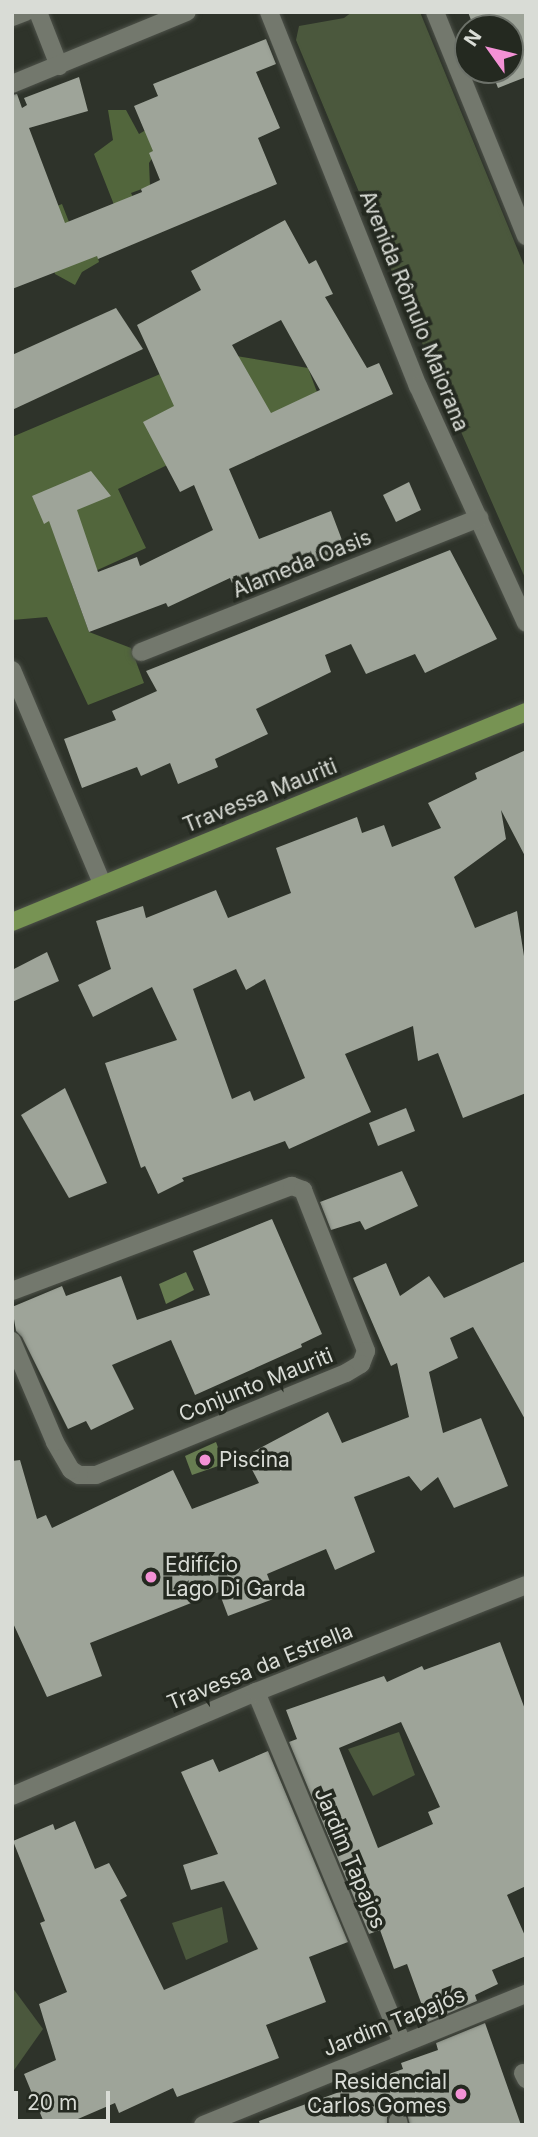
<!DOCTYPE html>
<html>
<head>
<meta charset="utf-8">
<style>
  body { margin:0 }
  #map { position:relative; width:538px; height:2137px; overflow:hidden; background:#2e332a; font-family:Inter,sans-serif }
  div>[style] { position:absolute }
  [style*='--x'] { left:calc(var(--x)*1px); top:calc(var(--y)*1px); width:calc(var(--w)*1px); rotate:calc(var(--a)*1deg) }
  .green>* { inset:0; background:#4b583d }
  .forest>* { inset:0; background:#52663c }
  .water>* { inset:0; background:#677c51 }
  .building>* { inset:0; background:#9ea499 }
  .roads { filter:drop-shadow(0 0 2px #4d5149) drop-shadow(0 0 2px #4d5149) }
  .minor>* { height:18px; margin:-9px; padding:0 9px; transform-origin:9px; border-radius:9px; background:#73786d }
  .major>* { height:18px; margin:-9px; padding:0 9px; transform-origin:9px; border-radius:9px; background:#779353 }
  .dots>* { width:19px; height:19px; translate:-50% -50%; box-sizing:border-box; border:4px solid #242920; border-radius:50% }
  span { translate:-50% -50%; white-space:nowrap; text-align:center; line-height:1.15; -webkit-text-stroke:7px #242920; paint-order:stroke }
  .street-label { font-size:21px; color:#d9dcd6 }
  .poi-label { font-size:21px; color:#d9dcd6 }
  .left { translate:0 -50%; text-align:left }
  .right { translate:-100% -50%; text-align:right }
  .frame { position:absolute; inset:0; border:14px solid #d9dcd6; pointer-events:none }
  .north { position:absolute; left:454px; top:14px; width:70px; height:70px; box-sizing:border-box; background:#242920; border:2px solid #6c7169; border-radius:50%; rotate:304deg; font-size:19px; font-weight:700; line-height:28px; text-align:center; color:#d9dcd6 }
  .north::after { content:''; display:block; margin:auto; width:24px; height:32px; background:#f391d5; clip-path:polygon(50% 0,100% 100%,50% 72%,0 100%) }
  .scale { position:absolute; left:14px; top:2091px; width:96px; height:32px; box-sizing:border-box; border:4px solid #d9dcd6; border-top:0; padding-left:9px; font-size:21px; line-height:24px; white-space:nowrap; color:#d9dcd6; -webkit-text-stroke:5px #242920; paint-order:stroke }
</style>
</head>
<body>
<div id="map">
  <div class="green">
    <div style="clip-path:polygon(352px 12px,420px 12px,526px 270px,526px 580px,412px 320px,296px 40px,299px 26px,344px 18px)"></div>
    <div style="clip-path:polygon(399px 1732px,415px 1775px,373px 1796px,348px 1749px)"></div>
    <div style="clip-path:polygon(222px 1907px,228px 1942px,186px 1960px,172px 1923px)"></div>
    <div style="clip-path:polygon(12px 1987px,43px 2029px,12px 2073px)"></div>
  </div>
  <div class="forest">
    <div style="clip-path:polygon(187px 106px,149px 163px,150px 186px,131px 193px,138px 207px,120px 220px,94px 154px,113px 140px,108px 110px,126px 110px,139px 134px)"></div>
    <div style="clip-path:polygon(62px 204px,76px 240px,92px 236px,99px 262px,82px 272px,75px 285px,55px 274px,42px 212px)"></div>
    <div style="clip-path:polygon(212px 352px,308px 368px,317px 392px,118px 489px,146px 548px,71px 582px,89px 632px,131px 648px,144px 683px,88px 705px,47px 617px,12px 620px,12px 437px)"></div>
  </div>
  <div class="water">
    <div style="clip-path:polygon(186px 1272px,194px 1290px,166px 1304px,159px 1284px)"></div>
    <div style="clip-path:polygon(216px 1442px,224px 1464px,192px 1475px,185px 1456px)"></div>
  </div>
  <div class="building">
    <div style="clip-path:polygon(468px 12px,526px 12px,526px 77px,498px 88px,491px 70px,510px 70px,510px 28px,474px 28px)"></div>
    <div style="clip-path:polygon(266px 39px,276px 64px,256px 72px,280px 128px,258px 138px,277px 184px,98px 259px,97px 256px,12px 289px,12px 95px,17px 94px,22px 108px,27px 105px,24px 98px,79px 77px,88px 111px,29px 128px,65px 223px,142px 192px,141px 189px,160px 180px,149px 153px,153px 151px,134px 106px,158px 96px,153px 84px)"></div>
    <div style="clip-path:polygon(evenodd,285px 220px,309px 264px,316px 260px,333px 294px,325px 297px,367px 368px,379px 363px,393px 394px,229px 469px,259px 539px,331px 511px,345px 548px,278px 580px,273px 568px,232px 583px,230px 578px,168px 607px,166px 603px,89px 632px,49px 521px,44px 524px,32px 496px,91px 471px,111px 496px,77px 510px,98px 572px,137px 557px,140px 566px,213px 530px,194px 485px,180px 492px,143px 422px,174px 406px,137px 325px,201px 290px,191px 271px,285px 220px,281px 320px,320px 390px,271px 413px,232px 345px,281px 320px)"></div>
    <div style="clip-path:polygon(116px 308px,143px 349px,12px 410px,12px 355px)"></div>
    <div style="clip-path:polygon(409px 482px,421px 510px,396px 522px,383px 495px)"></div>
    <div style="clip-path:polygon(450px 550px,497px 639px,425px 673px,415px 654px,366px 674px,351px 644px,325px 655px,331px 672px,256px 709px,268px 734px,215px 759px,218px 767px,178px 784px,170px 763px,141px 776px,137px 767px,82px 788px,64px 739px,116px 720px,112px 711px,157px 691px,146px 671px)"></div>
    <div style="clip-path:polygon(evenodd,526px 750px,526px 858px,501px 810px,506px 839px,454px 877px,475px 928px,517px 911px,526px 969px,526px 1093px,463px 1118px,438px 1053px,418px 1061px,413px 1026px,345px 1054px,371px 1112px,289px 1149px,285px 1141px,182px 1178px,184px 1181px,158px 1194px,145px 1166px,141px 1168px,105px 1063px,177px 1040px,152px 987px,93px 1017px,78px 985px,111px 969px,96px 921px,143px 906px,146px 918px,216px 890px,228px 918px,291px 893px,276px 848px,357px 817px,362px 833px,384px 825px,392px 847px,441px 828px,428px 803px,477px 779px,475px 773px,526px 750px,236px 969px,246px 990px,265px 979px,305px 1078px,254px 1101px,250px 1091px,232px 1099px,193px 989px,236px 969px)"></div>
    <div style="clip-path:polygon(47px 952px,59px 981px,12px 1002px,12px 970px)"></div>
    <div style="clip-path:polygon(65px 1088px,107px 1183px,69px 1198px,21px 1115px)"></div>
    <div style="clip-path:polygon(406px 1108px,415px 1131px,378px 1146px,369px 1123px)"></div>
    <div style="clip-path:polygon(402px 1171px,418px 1206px,365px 1230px,360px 1221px,331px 1230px,320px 1202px)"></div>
    <div style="clip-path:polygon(272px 1219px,322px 1334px,301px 1344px,302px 1347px,195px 1395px,171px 1340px,112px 1365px,134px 1409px,91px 1430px,86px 1421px,68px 1429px,22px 1337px,16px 1331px,12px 1307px,62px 1286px,66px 1296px,121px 1276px,137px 1320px,210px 1295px,193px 1251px)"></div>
    <div style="clip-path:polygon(526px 1261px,526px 1421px,473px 1327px,450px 1338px,458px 1358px,429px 1372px,443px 1433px,481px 1418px,508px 1486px,454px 1508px,438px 1477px,421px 1491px,409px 1476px,354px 1497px,375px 1552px,335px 1570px,326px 1549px,267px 1574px,276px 1598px,228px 1616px,219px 1592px,90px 1643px,102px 1676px,47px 1697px,12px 1621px,12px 1461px,20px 1460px,37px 1519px,46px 1515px,52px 1528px,173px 1470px,192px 1509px,259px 1483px,245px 1456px,328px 1412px,342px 1443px,409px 1417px,397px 1363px,391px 1366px,353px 1278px,386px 1263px,400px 1296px,429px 1276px,444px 1298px)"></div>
    <div style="clip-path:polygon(evenodd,500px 1642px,526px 1712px,526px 1886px,507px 1895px,526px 1938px,526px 1956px,492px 1970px,498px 1984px,475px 1995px,477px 2001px,428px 2022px,407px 1964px,394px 1969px,380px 1930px,369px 1934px,289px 1742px,297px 1739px,286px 1710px,384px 1676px,387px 1682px,422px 1666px,424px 1670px,500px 1642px,401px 1722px,440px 1807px,428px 1812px,433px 1824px,378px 1848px,339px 1748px,401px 1722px)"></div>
    <div style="clip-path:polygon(268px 1751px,348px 1942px,309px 1957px,326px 2002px,266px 2025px,279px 2058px,177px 2097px,173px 2088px,119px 2113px,115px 2103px,64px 2125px,45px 2125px,24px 2074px,56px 2060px,39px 2004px,67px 1992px,40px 1923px,45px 1921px,13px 1841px,53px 1824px,55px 1830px,75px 1821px,95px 1869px,109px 1863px,127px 1896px,120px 1900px,164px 1990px,258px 1949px,224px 1881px,191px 1890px,183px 1865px,218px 1854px,181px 1772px,213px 1759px,219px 1772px)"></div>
    <div style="clip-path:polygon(485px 2023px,521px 2125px,410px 2125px,407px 2114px,396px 2110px,387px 2117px,387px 2125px,260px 2125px,259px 2121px,403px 2069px,401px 2063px,438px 2050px,436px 2043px)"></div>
  </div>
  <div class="roads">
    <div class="minor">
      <div style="--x:38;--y:12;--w:58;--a:68.7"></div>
      <div style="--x:269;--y:12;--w:403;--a:68.3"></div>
      <div style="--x:418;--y:386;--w:260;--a:65.5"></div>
      <div style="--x:435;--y:12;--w:242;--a:67.9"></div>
      <div style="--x:12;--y:17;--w:14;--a:-21"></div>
      <div style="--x:12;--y:84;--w:189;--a:-22.4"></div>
      <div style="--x:141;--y:652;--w:364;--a:-21.6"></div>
      <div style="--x:12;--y:670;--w:233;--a:67.1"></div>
      <div style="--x:12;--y:1291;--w:299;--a:-20.6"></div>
      <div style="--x:292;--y:1186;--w:12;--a:20"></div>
      <div style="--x:303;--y:1190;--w:173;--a:68.6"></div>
      <div style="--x:366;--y:1351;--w:14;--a:111"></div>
      <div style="--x:361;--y:1364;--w:17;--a:149"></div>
      <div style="--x:346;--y:1373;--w:270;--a:157.8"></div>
      <div style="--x:96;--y:1475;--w:17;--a:180"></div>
      <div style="--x:79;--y:1475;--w:9;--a:-148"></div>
      <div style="--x:71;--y:1470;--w:32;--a:-120"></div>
      <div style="--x:55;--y:1442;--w:110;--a:-113.1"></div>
      <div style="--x:256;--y:1692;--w:379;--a:67.4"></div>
      <div style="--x:12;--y:1796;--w:265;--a:-23.1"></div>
      <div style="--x:256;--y:1692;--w:290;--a:-21.6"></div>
      <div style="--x:523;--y:2073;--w:7;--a:63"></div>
      <div style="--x:398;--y:2121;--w:4;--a:76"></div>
      <div style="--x:203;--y:2125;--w:349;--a:-22.1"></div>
    </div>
    <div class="major">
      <div style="--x:12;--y:922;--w:555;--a:-22.22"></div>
    </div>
  </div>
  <div class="dots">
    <div style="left:205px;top:1460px;background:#f391d5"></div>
    <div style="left:151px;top:1577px;background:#f391d5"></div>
    <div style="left:461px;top:2094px;background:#f391d5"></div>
  </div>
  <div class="street-label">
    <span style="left:414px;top:311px;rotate:68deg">Avenida Rômulo Maiorana</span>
    <span style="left:302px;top:564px;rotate:-22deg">Alameda Oasis</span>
    <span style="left:260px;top:796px;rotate:-22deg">Travessa Mauriti</span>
    <span style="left:256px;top:1385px;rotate:-22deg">Conjunto Mauriti</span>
    <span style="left:260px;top:1667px;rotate:-22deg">Travessa da Estrella</span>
    <span style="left:350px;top:1858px;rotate:67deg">Jardim Tapajos</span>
    <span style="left:394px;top:2022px;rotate:-22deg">Jardim Tapajós</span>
  </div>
  <div class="poi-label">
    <span class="left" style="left:219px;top:1460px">Piscina</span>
    <span class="left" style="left:165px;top:1577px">Edifício<br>Lago Di Garda</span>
    <span class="right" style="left:447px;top:2094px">Residencial<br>Carlos Gomes</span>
  </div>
  <div class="frame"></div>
  <div class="north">N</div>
  <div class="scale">20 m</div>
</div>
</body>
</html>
